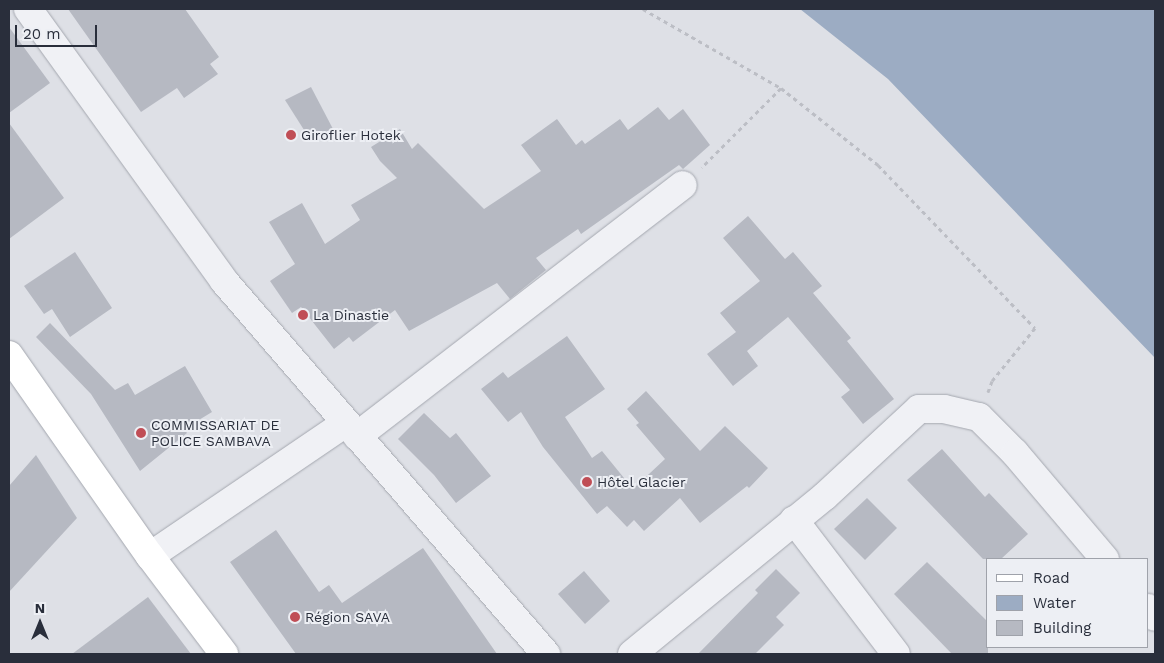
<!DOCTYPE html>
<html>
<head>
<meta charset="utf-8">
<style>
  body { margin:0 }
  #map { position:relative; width:1164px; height:663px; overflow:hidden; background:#dee0e6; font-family:"Work Sans",sans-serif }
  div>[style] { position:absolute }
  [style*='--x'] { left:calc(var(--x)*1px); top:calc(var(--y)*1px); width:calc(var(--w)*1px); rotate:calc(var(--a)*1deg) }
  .water>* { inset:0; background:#9cacc3 }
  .building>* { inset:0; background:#b6b9c2 }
  .path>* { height:3px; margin-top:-1.5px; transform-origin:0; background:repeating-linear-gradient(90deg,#bcbec5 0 4px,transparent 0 8px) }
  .roads { filter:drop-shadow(0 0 1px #a4a7af) drop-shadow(0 0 1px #a4a7af) }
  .minor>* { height:28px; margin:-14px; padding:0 14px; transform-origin:14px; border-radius:14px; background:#f0f1f5 }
  .tertiary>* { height:28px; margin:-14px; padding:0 14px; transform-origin:14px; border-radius:14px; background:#f0f1f5 }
  .secondary>* { height:28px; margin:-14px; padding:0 14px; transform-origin:14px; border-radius:14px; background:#fff }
  .dots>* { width:14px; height:14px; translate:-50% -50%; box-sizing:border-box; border:2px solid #edeff4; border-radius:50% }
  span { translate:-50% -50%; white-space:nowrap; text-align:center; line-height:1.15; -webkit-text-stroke:4px #edeff4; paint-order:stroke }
  .poi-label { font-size:14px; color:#292e3b }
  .left { translate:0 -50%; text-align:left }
  .frame { position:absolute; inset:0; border:10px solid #292e3b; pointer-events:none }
  .legend { position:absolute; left:986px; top:558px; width:162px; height:90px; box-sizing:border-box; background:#edeff4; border:1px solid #9fa2aa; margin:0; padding:6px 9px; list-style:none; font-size:15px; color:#292e3b }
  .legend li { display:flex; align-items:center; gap:10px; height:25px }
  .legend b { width:25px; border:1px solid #9fa2aa }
  .north { position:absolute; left:15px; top:598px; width:50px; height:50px; -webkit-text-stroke:4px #edeff4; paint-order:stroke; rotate:0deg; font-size:14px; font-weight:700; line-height:20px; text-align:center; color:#292e3b }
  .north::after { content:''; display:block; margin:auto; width:18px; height:22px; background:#292e3b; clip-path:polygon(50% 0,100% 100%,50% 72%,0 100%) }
  .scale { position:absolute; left:15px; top:25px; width:82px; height:22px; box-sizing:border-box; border:2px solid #292e3b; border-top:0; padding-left:6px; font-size:15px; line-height:18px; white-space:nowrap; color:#292e3b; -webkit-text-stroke:4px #edeff4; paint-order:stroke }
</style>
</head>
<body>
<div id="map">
  <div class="water">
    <div style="clip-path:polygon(800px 9px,1155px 9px,1155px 358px,888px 79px)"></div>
  </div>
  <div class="building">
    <div style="clip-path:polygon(68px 9px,185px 9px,219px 57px,210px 64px,218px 74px,184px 98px,177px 88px,141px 112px)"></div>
    <div style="clip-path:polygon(9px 27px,50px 83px,9px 113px)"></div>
    <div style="clip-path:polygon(311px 87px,333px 129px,311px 141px,285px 100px)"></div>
    <div style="clip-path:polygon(658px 107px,669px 120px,683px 109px,710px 145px,683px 169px,679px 165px,581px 234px,578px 229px,536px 258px,546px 270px,510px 299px,497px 283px,409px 331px,395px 310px,353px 342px,349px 337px,334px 349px,301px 307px,292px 313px,270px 281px,295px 264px,269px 222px,302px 203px,325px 244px,360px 220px,351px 205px,397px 178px,380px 161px,371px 147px,400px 129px,412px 149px,418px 143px,484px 209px,541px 171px,521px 145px,557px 119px,576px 145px,582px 140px,585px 144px,620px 119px,628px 130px)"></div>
    <div style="clip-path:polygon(9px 123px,64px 198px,9px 239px)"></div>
    <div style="clip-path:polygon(748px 216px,785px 259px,793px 252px,822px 286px,813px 293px,851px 338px,847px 341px,894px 399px,863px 424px,841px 397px,850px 390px,788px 317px,747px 351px,758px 366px,733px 386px,707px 354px,736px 332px,720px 313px,760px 281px,723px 238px)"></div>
    <div style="clip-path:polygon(75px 252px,112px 308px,70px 337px,52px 309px,44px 314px,24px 286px)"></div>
    <div style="clip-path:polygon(50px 323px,115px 390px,128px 383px,135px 395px,185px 366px,212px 412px,184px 429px,187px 433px,140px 471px,91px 394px,36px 337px)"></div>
    <div style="clip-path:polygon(567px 336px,605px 389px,565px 417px,592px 458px,602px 451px,633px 489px,665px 459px,636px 425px,639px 423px,627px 409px,646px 391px,700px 451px,725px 426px,768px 468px,749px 488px,747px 486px,700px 523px,680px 498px,644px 531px,634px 520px,627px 527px,607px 506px,597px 514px,543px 447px,521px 412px,508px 422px,481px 389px,503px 372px,508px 378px)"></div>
    <div style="clip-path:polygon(424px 413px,450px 438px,456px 433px,491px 476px,456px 503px,434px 475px,398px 439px)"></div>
    <div style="clip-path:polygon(942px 449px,985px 497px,989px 493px,1028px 534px,1001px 559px,983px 559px,907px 480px)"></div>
    <div style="clip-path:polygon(36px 455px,77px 518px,9px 592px,9px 486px)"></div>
    <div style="clip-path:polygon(867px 498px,897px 528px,865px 560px,834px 529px)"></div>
    <div style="clip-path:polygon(276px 530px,319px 592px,329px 585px,342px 603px,423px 548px,497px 654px,296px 654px,230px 562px)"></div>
    <div style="clip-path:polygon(927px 562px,988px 622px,988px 654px,952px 654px,894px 594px)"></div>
    <div style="clip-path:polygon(776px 569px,800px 593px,776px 617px,784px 625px,755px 654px,698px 654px,758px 593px,755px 590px)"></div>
    <div style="clip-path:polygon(584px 571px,610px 601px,585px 624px,558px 594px)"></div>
    <div style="clip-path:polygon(148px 597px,191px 654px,72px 654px)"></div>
  </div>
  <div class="path">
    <div style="--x:643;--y:9;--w:159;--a:29.8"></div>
    <div style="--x:781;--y:88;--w:112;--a:135"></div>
    <div style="--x:781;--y:88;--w:124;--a:38.4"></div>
    <div style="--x:878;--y:165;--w:226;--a:46.1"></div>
    <div style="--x:1035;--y:328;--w:68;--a:129.1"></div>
    <div style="--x:992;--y:381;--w:12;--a:110"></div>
  </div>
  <div class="roads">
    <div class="minor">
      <div style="--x:357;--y:436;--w:411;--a:-37.6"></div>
      <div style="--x:794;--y:520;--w:168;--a:52.7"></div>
      <div style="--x:150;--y:556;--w:237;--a:-34.2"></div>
      <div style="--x:1148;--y:608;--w:11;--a:52"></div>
      <div style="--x:632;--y:654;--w:249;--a:-39.3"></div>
      <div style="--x:825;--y:496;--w:128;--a:-42.8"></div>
      <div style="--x:919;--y:409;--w:25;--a:0"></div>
      <div style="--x:944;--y:409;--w:36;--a:13"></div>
      <div style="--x:979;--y:417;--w:51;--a:45"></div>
      <div style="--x:1015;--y:453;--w:139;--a:49.7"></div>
    </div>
    <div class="tertiary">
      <div style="--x:28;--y:9;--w:335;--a:54.2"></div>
      <div style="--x:224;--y:281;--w:493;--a:49.2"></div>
    </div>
    <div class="secondary">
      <div style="--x:9;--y:355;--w:246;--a:55"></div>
      <div style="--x:150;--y:556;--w:123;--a:52.9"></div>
    </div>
  </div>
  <div class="dots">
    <div style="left:291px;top:135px;background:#c04e56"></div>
    <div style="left:303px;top:315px;background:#c04e56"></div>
    <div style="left:141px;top:433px;background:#c04e56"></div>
    <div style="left:587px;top:482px;background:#c04e56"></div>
    <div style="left:295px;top:617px;background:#c04e56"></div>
  </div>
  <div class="poi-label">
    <span class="left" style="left:301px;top:135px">Giroflier Hotek</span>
    <span class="left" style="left:313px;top:315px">La Dinastie</span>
    <span class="left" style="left:151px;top:433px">COMMISSARIAT DE<br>POLICE SAMBAVA</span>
    <span class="left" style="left:597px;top:482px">Hôtel Glacier</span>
    <span class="left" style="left:305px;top:617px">Région SAVA</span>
  </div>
  <div class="frame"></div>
  <ul class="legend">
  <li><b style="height:6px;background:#fff"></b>Road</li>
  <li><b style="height:14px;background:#9cacc3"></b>Water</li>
  <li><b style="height:14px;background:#b6b9c2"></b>Building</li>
  </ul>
  <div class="north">N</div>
  <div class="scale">20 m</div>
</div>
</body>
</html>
